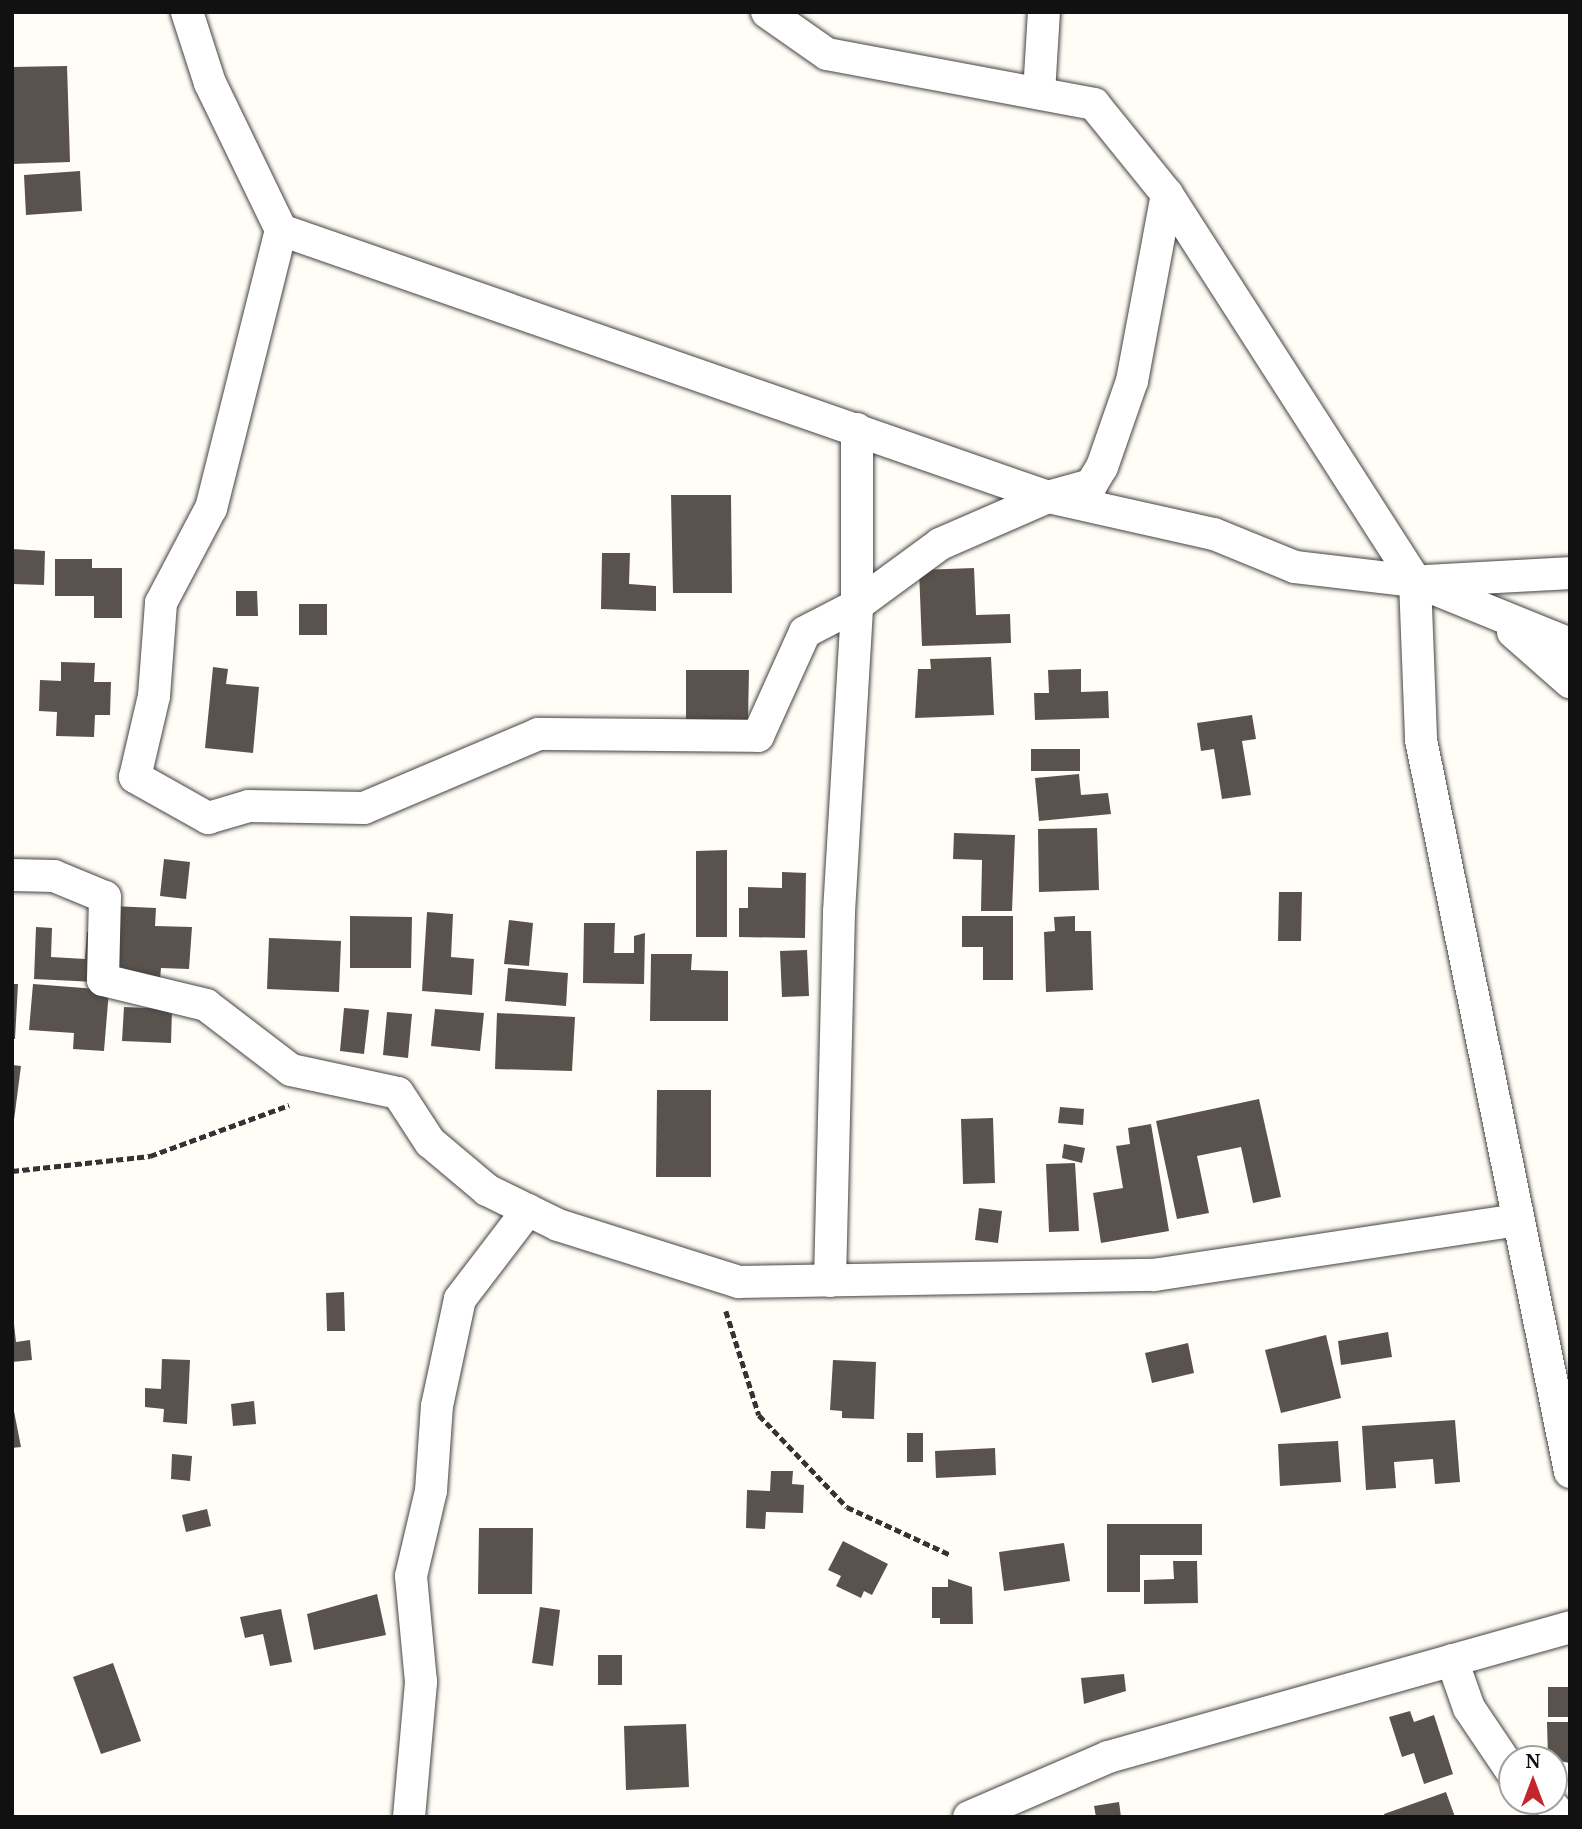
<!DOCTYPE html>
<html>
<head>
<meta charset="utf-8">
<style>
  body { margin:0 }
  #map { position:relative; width:1582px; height:1829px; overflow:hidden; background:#fffdf5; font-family:"Noto Serif",serif }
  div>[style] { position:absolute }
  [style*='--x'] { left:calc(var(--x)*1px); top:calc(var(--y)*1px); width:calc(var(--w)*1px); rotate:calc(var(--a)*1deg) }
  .building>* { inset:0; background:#5a524d }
  .path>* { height:4.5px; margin-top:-2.25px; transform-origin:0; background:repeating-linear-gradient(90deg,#333 0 7px,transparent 0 10.5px) }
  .roads { filter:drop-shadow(0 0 2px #444) drop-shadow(0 0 2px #444) }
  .street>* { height:32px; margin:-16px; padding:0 16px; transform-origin:16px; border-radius:16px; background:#fff }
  span { translate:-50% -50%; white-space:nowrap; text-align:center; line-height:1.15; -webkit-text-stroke:7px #fff; paint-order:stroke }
  .frame { position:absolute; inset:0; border:14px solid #111; pointer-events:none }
  .north { position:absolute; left:1498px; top:1745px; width:70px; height:70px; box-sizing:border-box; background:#fff; border:2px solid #a0a0a0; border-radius:50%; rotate:0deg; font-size:19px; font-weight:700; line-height:28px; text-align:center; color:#111 }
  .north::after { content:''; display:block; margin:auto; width:24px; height:32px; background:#c4262e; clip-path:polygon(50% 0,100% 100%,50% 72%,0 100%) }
</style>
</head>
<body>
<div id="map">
  <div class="building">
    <div style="clip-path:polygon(67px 66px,70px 162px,12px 164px,12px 67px)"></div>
    <div style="clip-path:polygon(80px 171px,82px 211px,26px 215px,24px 175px)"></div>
    <div style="clip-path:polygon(671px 495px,731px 495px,732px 593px,673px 593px)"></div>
    <div style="clip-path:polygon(12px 549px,45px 551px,44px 585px,12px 584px)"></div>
    <div style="clip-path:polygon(602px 553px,630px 553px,629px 584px,656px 586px,656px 611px,601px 609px)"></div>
    <div style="clip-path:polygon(55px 559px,92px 559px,92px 568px,122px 568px,122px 618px,94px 618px,94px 596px,55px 596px)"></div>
    <div style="clip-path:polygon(974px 568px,976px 615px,1010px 614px,1011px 643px,922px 646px,919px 570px)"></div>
    <div style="clip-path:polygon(236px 591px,257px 591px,258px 616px,236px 616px)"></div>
    <div style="clip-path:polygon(299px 604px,327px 604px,327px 635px,299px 635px)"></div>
    <div style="clip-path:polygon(991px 657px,994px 715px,915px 718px,918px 669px,931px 669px,930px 659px)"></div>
    <div style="clip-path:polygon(61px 662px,95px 663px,94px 682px,111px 682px,110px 715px,95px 715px,94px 737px,56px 736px,57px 712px,39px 711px,40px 680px,61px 681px)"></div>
    <div style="clip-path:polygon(213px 667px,228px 669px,226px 684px,259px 687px,253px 753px,205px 748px)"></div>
    <div style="clip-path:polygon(1081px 669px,1081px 692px,1108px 691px,1109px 718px,1035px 720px,1034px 693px,1049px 693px,1048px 670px)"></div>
    <div style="clip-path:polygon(686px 670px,749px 670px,748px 720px,686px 720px)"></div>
    <div style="clip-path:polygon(1252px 715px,1256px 739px,1242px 741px,1251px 795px,1222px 799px,1214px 749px,1201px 751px,1197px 723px)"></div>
    <div style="clip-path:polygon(1031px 749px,1080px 749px,1080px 771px,1031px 771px)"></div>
    <div style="clip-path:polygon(1079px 774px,1081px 795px,1108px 793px,1111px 814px,1039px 821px,1035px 778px)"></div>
    <div style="clip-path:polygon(1097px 828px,1099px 890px,1039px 892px,1038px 829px)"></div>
    <div style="clip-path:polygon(954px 833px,1015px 835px,1012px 911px,981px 911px,982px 860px,953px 859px)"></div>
    <div style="clip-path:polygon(727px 850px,727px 937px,696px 937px,696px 851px)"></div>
    <div style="clip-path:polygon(164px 859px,190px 862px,186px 899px,160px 896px)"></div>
    <div style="clip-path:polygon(782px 872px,806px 873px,805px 938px,739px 937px,739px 908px,748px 908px,748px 887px,782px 888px)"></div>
    <div style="clip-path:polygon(1279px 892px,1302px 892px,1301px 941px,1278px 941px)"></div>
    <div style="clip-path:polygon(112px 906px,156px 908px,155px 926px,192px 927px,189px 969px,161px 968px,160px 980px,124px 978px,124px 968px,109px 967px)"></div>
    <div style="clip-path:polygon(427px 912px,453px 914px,451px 957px,474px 959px,472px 995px,422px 991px)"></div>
    <div style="clip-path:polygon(350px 916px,412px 917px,411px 968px,350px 968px)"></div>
    <div style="clip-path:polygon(962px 916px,1013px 916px,1013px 980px,983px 980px,983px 947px,962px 947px)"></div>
    <div style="clip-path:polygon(1075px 916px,1075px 931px,1091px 931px,1093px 990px,1046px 992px,1044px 932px,1055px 931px,1054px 917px)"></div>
    <div style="clip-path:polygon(509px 920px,533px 923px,529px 966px,504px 964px)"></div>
    <div style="clip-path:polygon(584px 923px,615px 923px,614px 953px,634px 953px,634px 936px,645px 933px,644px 984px,583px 983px)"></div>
    <div style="clip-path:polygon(36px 927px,52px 928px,51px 957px,85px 959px,87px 932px,98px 932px,96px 982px,34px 979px)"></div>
    <div style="clip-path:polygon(269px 938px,341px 941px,339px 992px,267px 989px)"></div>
    <div style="clip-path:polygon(807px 950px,809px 996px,782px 997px,780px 951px)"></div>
    <div style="clip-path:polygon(651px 954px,692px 954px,691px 970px,728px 971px,728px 1021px,650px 1021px)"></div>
    <div style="clip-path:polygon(508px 968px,568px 973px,566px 1006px,505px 1001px)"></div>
    <div style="clip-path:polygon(12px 984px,18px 984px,15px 1039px,12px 1039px)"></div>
    <div style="clip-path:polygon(33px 984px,109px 990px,104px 1051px,73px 1049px,74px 1033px,29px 1030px)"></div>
    <div style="clip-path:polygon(124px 1007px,172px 1009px,171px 1043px,122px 1041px)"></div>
    <div style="clip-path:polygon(344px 1008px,369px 1010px,364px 1054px,340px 1051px)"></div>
    <div style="clip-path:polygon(435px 1009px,484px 1013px,480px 1051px,431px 1046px)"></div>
    <div style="clip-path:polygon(387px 1012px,412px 1014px,408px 1058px,383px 1055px)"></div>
    <div style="clip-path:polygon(497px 1013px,575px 1017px,572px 1071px,495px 1069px)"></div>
    <div style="clip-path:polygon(12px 1065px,21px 1066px,14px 1120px,12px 1120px)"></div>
    <div style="clip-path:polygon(657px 1090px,711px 1090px,711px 1177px,656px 1177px)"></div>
    <div style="clip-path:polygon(1259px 1099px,1281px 1197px,1253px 1203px,1241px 1147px,1197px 1156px,1209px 1213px,1177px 1219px,1156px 1121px)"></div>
    <div style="clip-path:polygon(1060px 1107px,1084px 1109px,1083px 1125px,1058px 1123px)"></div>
    <div style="clip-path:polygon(993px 1118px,995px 1183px,963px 1184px,961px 1119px)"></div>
    <div style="clip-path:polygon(1151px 1124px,1169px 1231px,1101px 1243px,1093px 1193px,1123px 1188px,1116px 1146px,1130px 1144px,1128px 1128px)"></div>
    <div style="clip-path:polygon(1064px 1144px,1085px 1148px,1082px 1163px,1062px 1158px)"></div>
    <div style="clip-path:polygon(1075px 1163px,1079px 1231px,1049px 1232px,1046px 1164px)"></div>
    <div style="clip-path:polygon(979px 1208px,1002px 1211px,998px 1243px,975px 1240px)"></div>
    <div style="clip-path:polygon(344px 1292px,345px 1331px,327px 1331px,326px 1293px)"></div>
    <div style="clip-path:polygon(14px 1324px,16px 1342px,30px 1340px,32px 1360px,12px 1362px)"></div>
    <div style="clip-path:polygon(1388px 1332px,1392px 1357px,1341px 1365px,1338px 1341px)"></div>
    <div style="clip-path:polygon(1326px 1335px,1341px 1398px,1281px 1413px,1265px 1350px)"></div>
    <div style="clip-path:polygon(1188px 1343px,1194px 1373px,1152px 1383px,1145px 1353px)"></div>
    <div style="clip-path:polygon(162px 1359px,190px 1360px,187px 1424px,163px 1422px,164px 1409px,145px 1407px,145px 1388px,161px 1389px)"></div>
    <div style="clip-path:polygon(833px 1360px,876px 1362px,874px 1419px,842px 1418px,842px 1411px,830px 1410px)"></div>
    <div style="clip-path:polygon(12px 1401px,21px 1447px,12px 1448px)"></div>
    <div style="clip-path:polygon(254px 1401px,256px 1424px,233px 1426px,231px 1404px)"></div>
    <div style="clip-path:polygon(1455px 1420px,1460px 1482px,1435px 1484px,1433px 1459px,1394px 1462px,1396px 1488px,1366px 1490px,1362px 1426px)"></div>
    <div style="clip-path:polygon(907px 1433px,923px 1433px,923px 1462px,907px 1462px)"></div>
    <div style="clip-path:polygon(1338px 1441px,1341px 1482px,1280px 1486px,1278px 1444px)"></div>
    <div style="clip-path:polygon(995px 1448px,996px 1475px,936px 1478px,935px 1451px)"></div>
    <div style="clip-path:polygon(172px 1454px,192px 1456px,190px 1481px,171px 1479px)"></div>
    <div style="clip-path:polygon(771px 1471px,793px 1471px,792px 1484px,804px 1485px,803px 1513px,766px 1512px,765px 1529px,746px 1528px,747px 1490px,770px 1491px)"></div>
    <div style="clip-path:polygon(207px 1509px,211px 1526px,186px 1532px,182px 1515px)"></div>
    <div style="clip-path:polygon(1107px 1524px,1202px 1524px,1202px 1555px,1140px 1555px,1140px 1592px,1107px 1592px)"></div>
    <div style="clip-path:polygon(479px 1528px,533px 1528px,532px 1594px,478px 1594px)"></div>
    <div style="clip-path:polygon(843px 1541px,888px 1564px,872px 1595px,864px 1591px,861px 1598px,836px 1586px,841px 1576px,828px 1570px)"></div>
    <div style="clip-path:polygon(1064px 1543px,1070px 1581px,1004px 1591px,999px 1552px)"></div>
    <div style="clip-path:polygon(1173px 1561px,1197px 1561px,1198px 1603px,1144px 1604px,1144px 1580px,1174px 1579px)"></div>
    <div style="clip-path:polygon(948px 1579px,972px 1587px,973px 1624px,940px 1624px,940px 1618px,932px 1618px,932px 1587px,948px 1587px)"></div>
    <div style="clip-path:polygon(377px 1594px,386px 1635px,314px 1650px,307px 1614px)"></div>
    <div style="clip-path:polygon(540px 1607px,560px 1610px,553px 1666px,532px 1663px)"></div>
    <div style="clip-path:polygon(281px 1609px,292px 1662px,270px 1666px,263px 1634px,245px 1638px,240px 1617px)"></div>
    <div style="clip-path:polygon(598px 1655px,622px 1655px,622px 1685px,598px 1685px)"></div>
    <div style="clip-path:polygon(113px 1663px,141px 1741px,101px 1754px,73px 1677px)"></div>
    <div style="clip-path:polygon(1124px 1674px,1126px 1691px,1084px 1704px,1081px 1678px)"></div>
    <div style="clip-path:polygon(1548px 1687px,1570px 1687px,1570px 1717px,1548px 1717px)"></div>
    <div style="clip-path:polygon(1410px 1711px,1414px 1722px,1434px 1715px,1453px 1774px,1424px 1784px,1414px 1753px,1402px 1757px,1389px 1717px)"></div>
    <div style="clip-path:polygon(1547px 1722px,1570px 1722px,1570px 1763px,1548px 1759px)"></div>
    <div style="clip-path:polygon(686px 1724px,689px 1787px,626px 1790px,624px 1726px)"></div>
    <div style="clip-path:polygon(1446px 1792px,1455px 1817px,1385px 1817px,1384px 1814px)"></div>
    <div style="clip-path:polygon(1119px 1802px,1121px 1817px,1096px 1817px,1094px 1806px)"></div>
  </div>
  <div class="path">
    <div style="--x:12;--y:1171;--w:139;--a:-6.2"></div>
    <div style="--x:150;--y:1156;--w:148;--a:-20.1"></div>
    <div style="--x:726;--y:1311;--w:109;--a:72.4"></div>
    <div style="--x:759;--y:1415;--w:127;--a:46.3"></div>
    <div style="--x:847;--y:1507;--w:115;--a:24.8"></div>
  </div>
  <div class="roads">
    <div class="street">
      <div style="--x:187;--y:12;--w:75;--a:72.1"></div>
      <div style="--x:210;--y:83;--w:163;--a:64.2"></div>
      <div style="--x:281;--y:230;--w:287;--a:104.1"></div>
      <div style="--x:211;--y:508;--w:107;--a:117.8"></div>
      <div style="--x:161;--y:603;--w:93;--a:94.3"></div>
      <div style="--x:154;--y:696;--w:83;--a:103.2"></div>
      <div style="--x:135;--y:777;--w:84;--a:29.3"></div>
      <div style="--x:208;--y:818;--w:43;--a:-16.3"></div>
      <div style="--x:249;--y:806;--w:115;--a:1"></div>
      <div style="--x:364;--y:808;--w:189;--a:-23"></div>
      <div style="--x:538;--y:734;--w:220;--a:0.5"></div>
      <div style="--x:758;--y:736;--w:114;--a:-65.7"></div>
      <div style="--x:805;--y:632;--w:59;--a:-27.4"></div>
      <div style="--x:857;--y:605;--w:103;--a:-36.3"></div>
      <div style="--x:940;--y:544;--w:118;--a:-23.5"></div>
      <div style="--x:1048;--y:497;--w:170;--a:12.6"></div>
      <div style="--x:1214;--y:534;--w:87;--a:22.2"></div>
      <div style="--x:1295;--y:567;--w:121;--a:6.7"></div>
      <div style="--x:1415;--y:581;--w:167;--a:22.1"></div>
      <div style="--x:767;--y:12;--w:73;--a:35"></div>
      <div style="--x:827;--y:54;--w:272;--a:10.6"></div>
      <div style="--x:1094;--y:104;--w:116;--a:51"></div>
      <div style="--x:1167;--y:194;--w:460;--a:57.3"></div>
      <div style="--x:1415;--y:581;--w:159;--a:87.8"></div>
      <div style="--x:1421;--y:740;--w:747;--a:78.49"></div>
      <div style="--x:1039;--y:93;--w:81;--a:-86.5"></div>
      <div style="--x:281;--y:230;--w:812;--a:19.19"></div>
      <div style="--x:1048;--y:497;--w:45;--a:-15.6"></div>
      <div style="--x:1091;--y:485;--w:21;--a:-59"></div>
      <div style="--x:1102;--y:467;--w:91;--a:-70.8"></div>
      <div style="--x:1132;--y:381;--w:190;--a:-79.4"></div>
      <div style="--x:1424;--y:581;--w:146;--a:-3.1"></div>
      <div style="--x:1513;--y:632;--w:76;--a:41.3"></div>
      <div style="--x:12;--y:875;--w:42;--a:1.4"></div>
      <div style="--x:54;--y:876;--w:55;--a:22.4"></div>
      <div style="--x:105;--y:897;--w:83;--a:91.4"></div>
      <div style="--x:103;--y:980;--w:106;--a:13.6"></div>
      <div style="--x:206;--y:1005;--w:107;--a:37.4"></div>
      <div style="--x:291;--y:1070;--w:109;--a:12.1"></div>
      <div style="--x:398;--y:1093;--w:59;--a:56.9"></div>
      <div style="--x:430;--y:1142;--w:75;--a:40.1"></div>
      <div style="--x:487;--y:1190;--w:79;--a:26.2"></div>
      <div style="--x:558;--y:1225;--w:190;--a:17.5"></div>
      <div style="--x:739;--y:1282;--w:415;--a:-1"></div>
      <div style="--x:1154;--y:1275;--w:366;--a:-8.6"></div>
      <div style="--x:830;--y:1281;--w:369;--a:-88.6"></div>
      <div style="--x:839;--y:912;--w:308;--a:-86.6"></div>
      <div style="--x:857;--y:605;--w:176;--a:-90"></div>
      <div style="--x:1452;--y:1660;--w:51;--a:70.5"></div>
      <div style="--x:1469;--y:1708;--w:77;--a:56.1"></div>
      <div style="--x:1548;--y:1801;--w:21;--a:49"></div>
      <div style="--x:409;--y:1817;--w:136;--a:-84.9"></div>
      <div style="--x:421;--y:1682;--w:106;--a:-95.4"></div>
      <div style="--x:411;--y:1576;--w:87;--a:-76.8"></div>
      <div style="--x:431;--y:1491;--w:85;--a:-86"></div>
      <div style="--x:437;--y:1406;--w:109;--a:-77.9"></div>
      <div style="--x:460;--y:1299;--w:112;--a:-52.6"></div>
      <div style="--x:969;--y:1817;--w:151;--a:-23.3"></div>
      <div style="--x:1108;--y:1757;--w:480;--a:-15.7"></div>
    </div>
  </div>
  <div class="frame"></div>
  <div class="north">N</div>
</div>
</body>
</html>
